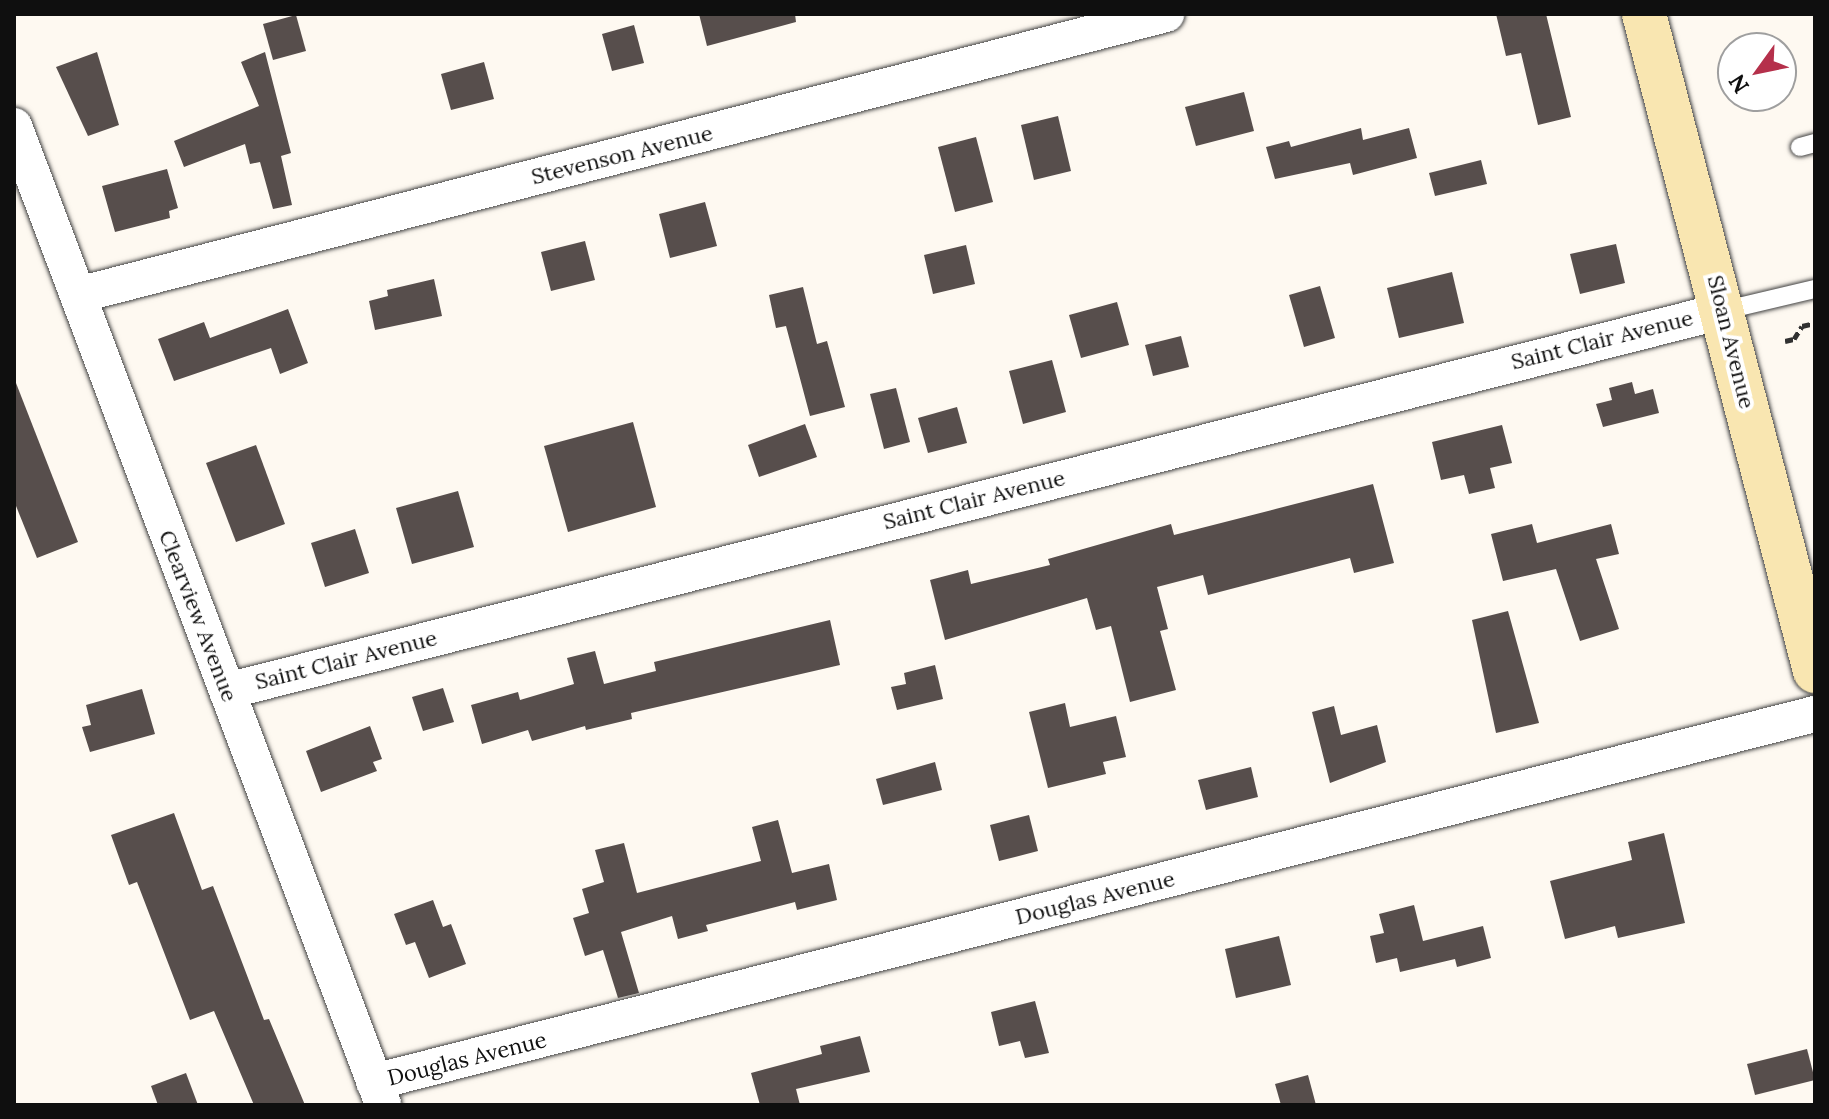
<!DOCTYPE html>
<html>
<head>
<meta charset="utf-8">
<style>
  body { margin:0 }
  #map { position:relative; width:1829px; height:1119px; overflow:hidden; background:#fef9f1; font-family:Lora,serif }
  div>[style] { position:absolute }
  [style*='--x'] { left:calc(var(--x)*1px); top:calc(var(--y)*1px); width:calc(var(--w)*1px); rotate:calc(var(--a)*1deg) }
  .building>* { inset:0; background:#574e4c }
  .path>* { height:5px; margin-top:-2.5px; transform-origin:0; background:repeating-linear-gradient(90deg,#313131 0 8px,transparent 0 12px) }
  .roads { filter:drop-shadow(0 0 2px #424242) drop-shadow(0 0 2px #424242) }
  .service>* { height:18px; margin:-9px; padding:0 9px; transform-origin:9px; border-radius:9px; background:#fff }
  .minor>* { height:36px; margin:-18px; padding:0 18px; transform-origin:18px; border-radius:18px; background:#fff }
  .secondary>* { height:44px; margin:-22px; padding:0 22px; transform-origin:22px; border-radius:22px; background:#f9e6b1 }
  span { translate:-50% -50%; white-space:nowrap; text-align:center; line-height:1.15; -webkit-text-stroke:8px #fff; paint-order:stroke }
  .street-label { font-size:22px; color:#0f0f0f }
  .frame { position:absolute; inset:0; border:16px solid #0f0f0f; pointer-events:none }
  .north { position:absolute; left:1717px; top:32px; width:80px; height:80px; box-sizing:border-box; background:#fff; border:2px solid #9f9f9f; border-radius:50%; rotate:237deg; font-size:22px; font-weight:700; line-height:32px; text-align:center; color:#0f0f0f }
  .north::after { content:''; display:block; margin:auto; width:28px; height:36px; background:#b5304b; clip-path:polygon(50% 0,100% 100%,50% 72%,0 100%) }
</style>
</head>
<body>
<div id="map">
  <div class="building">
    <div style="clip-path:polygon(699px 14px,795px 14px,796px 22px,707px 46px)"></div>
    <div style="clip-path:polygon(1496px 14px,1546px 14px,1571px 117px,1538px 125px,1521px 53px,1506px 56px)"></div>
    <div style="clip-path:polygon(296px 15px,306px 51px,273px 60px,263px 24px)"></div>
    <div style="clip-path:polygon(634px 25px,644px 63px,612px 71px,602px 34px)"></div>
    <div style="clip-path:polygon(97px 52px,119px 125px,88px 136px,56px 67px)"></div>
    <div style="clip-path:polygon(265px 52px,291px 153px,281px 156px,292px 205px,273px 209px,260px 162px,250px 164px,245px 144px,184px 167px,174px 141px,259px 106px,241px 62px)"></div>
    <div style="clip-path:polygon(484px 62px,494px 99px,451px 110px,441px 74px)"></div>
    <div style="clip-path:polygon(1244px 92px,1254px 131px,1196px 146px,1185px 107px)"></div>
    <div style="clip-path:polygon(1058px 116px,1071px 171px,1034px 180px,1021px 125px)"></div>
    <div style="clip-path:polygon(1361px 128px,1363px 140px,1409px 128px,1417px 158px,1353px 175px,1350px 163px,1275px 179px,1266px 147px,1289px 141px,1291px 147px)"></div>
    <div style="clip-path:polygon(976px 137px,993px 202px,955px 212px,938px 147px)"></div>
    <div style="clip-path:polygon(1481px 160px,1487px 184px,1435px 196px,1429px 173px)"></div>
    <div style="clip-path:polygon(167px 169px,178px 208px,169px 211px,170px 218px,115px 232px,102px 186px)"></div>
    <div style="clip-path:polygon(705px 202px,717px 246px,670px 258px,659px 214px)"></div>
    <div style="clip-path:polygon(585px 241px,595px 280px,551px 291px,541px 252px)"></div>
    <div style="clip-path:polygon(1616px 244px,1625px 283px,1580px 294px,1570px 254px)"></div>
    <div style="clip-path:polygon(966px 245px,975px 284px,933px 294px,924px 255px)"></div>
    <div style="clip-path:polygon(1452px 272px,1464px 323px,1399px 338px,1387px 288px)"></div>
    <div style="clip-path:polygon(434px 279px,442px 316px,375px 330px,369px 301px,388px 296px,387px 290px)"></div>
    <div style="clip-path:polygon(1320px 286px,1335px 338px,1304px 347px,1289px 295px)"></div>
    <div style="clip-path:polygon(803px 287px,817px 344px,827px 341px,845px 407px,810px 416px,786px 326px,776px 328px,769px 295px)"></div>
    <div style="clip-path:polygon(1117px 302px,1129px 345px,1081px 358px,1069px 315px)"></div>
    <div style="clip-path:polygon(288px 309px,308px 363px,280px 374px,271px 348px,174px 381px,158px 339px,204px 322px,210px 338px)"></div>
    <div style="clip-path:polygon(1181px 336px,1189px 367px,1153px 376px,1145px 345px)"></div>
    <div style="clip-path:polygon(1052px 360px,1066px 412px,1023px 424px,1009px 371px)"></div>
    <div style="clip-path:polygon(1632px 382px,1635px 394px,1653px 389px,1659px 413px,1603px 427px,1596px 404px,1612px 400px,1609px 388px)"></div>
    <div style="clip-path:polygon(16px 383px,78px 542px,37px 558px,14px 501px)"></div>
    <div style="clip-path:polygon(896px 388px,910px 442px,884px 449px,870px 394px)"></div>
    <div style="clip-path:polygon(957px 407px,967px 443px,928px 453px,918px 418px)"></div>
    <div style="clip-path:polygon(633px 422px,656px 507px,568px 532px,544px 446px)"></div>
    <div style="clip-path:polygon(805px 424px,817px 457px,759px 477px,748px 445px)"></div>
    <div style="clip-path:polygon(1502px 425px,1512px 463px,1490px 468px,1495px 488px,1469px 494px,1464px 475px,1441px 480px,1432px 442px)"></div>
    <div style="clip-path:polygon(256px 445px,285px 524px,236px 542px,206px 463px)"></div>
    <div style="clip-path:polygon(1373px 484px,1394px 563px,1354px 573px,1350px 558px,1208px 595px,1203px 575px,1157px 587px,1168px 629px,1160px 631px,1176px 690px,1130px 702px,1111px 626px,1096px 630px,1087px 598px,945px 640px,930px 580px,968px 570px,971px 584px,1050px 565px,1048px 559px,1171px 524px,1174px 535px)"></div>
    <div style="clip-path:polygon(458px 491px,474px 547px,412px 564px,396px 508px)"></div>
    <div style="clip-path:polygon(1532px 524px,1537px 543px,1611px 524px,1619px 554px,1596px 559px,1619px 629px,1580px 641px,1556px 569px,1503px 581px,1491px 534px)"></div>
    <div style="clip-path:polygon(355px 529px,369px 573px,325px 587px,311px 543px)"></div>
    <div style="clip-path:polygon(1508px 611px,1539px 723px,1496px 733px,1472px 620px)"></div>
    <div style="clip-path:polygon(830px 620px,840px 665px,631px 713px,632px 719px,586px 730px,585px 726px,532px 741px,528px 730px,482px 744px,471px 705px,518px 692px,520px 700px,574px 684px,567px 658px,595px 651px,604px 684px,656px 671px,654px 662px)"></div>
    <div style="clip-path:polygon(935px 665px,943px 699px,897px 710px,891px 687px,906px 684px,904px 673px)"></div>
    <div style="clip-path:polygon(443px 688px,454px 722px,423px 731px,412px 697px)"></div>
    <div style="clip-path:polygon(142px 689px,155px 734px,90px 752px,82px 727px,91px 725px,86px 705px)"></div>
    <div style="clip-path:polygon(1065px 703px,1070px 727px,1116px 716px,1126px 757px,1103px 762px,1106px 774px,1048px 788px,1029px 712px)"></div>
    <div style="clip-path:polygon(1334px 706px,1341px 735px,1377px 725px,1386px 762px,1330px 783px,1312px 712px)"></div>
    <div style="clip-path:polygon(370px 726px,382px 759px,373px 762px,377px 771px,321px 792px,306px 751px)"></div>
    <div style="clip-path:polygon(935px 762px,942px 790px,883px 805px,876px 779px)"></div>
    <div style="clip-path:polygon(1251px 767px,1258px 797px,1206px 810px,1198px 780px)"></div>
    <div style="clip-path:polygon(174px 813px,202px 890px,213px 886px,264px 1020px,269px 1019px,305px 1105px,254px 1105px,214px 1011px,190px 1020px,137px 882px,129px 885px,111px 835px)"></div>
    <div style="clip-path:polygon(1029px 815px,1038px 851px,999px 861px,990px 825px)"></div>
    <div style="clip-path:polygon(778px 820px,792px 873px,829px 864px,837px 900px,797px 910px,795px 902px,706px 925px,708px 931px,678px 939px,672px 916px,621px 932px,639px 993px,618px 998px,603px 950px,585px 956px,573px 918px,589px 913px,582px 889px,604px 882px,595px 850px,624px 843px,637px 893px,761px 861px,752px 827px)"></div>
    <div style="clip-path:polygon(1664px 833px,1685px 923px,1618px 938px,1615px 926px,1565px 939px,1550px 881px,1632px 860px,1628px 842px)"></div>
    <div style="clip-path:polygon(433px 900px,443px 927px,451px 924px,466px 964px,429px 978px,415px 942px,406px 945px,394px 914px)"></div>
    <div style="clip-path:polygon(1414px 905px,1423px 941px,1483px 926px,1491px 958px,1457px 967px,1455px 959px,1400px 972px,1397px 958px,1376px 963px,1370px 936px,1384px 933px,1379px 914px)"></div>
    <div style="clip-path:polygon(1279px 936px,1291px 985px,1236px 998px,1225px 949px)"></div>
    <div style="clip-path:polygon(1035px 1001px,1049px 1053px,1025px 1058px,1020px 1041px,999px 1046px,991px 1012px)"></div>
    <div style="clip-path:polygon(860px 1036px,870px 1072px,796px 1089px,800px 1105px,760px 1105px,751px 1073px,822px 1054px,820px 1046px)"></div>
    <div style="clip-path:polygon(1807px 1049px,1815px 1080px,1755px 1095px,1747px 1064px)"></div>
    <div style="clip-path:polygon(186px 1073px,198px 1105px,158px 1105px,151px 1086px)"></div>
    <div style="clip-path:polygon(1308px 1075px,1316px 1105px,1281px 1105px,1275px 1084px)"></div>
  </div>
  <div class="path">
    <div style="--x:1785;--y:341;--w:9;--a:-13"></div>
    <div style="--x:1794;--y:339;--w:15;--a:-58"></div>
    <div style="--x:1802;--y:326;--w:13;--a:-13"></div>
  </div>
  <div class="roads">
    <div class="service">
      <div style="--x:1800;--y:147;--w:16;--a:-15"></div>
      <div style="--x:1722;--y:311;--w:96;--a:-13.3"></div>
    </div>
    <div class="minor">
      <div style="--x:14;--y:126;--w:1045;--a:69.33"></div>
      <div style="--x:78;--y:295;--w:1124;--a:-14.48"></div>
      <div style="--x:227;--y:691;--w:1543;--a:-14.26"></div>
      <div style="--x:374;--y:1082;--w:1487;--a:-14.33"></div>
    </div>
    <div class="secondary">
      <div style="--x:1644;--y:14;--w:679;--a:75.41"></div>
    </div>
  </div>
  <div class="street-label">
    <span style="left:622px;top:155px;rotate:-14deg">Stevenson Avenue</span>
    <span style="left:1602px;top:340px;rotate:-14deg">Saint Clair Avenue</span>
    <span style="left:1731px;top:342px;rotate:76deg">Sloan Avenue</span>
    <span style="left:974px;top:500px;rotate:-14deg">Saint Clair Avenue</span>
    <span style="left:198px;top:616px;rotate:69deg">Clearview Avenue</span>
    <span style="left:346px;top:660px;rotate:-14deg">Saint Clair Avenue</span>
    <span style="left:1095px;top:898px;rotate:-14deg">Douglas Avenue</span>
    <span style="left:467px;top:1059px;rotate:-14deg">Douglas Avenue</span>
  </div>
  <div class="frame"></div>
  <div class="north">N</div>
</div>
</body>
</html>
